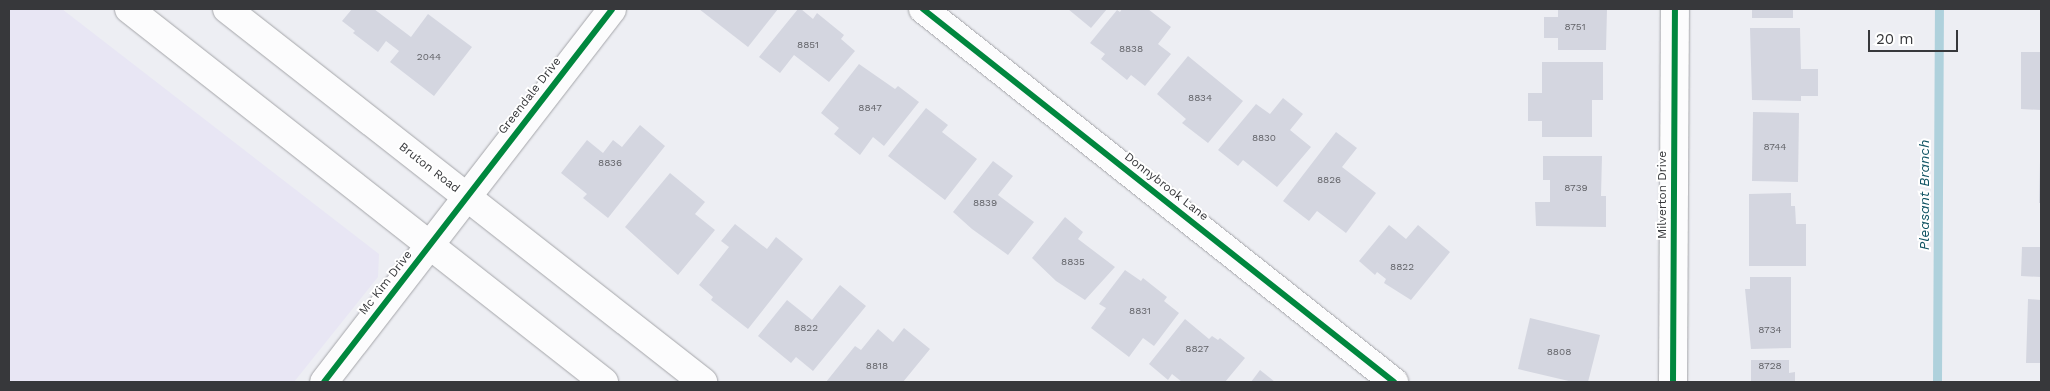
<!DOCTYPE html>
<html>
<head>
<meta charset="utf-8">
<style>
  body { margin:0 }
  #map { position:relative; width:2050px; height:391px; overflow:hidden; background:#edeef3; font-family:"Work Sans",sans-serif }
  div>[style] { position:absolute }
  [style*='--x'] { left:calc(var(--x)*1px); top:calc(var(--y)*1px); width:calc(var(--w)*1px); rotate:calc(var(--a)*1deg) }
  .commercial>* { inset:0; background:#e8e6f4 }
  .stream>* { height:9px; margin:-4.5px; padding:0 4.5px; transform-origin:4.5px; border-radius:4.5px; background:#afd1dc }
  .building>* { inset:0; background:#d4d6e0 }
  .roads { filter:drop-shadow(0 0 1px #a4a5a9) drop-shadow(0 0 1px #a4a5a9) }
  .street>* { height:28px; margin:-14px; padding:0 14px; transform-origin:14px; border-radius:14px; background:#fcfcfd }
  .secondary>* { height:28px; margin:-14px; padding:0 14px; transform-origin:14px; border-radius:14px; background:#fcfcfd }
  .cycleway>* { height:6px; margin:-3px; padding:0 3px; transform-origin:3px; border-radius:3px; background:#00873e }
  span { translate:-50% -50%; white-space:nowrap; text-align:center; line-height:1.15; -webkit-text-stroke:4px #fff; paint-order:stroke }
  .number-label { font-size:10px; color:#626368 }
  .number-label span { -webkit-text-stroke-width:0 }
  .street-label { font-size:12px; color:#37383b }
  .water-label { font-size:14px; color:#105463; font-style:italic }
  .frame { position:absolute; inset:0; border:10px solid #37383b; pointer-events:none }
  .scale { position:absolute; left:1868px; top:30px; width:90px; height:22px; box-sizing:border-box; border:2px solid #37383b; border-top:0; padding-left:6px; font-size:15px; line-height:18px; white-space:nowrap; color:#37383b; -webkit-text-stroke:4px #fff; paint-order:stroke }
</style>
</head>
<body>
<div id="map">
  <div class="commercial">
    <div style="clip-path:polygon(9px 9px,62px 9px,379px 254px,378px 277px,294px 382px,9px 382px)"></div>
  </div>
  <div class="stream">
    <div style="--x:1937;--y:382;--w:373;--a:-89.7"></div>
  </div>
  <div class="building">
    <div style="clip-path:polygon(352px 9px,374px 9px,411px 37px,428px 14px,472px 47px,434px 96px,390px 62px,399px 51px,386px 41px,378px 52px,353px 33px,355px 31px,342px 21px)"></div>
    <div style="clip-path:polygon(699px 9px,778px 9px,748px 47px)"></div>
    <div style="clip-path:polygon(798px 9px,801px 9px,813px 19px,817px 13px,844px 35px,841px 39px,855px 51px,829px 82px,794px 55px,780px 73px,759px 57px)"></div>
    <div style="clip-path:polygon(1068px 9px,1107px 9px,1091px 28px)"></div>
    <div style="clip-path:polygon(1122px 9px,1148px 9px,1171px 27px,1158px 44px,1171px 54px,1145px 86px,1131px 75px,1127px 80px,1101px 59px,1105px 54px,1090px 43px,1117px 10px,1120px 12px)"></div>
    <div style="clip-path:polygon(1558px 9px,1607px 9px,1606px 50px,1558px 50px,1558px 38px,1544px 38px,1544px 17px,1558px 17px)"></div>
    <div style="clip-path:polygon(1752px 9px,1793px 9px,1793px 18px,1752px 18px)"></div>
    <div style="clip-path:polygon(1750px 28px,1800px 28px,1801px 69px,1818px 69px,1818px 96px,1801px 96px,1801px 101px,1752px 100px)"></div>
    <div style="clip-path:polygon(2021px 52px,2041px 52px,2041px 110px,2021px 109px)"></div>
    <div style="clip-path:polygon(1188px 56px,1243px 101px,1208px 143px,1182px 123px,1186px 119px,1157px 94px)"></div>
    <div style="clip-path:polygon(1542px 62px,1603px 62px,1603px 100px,1592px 100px,1592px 137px,1542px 137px,1542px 121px,1528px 121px,1528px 93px,1542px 93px)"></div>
    <div style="clip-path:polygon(859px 64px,895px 89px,898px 86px,919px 102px,884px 146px,873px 137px,860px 155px,834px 134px,839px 128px,821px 113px)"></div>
    <div style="clip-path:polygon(1283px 98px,1303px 114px,1290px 130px,1311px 147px,1277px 187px,1243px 160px,1238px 166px,1218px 150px,1256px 104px,1270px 114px)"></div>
    <div style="clip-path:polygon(926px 108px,948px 125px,942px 132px,977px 159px,945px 200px,888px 156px)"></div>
    <div style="clip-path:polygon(1753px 112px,1799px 113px,1798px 182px,1752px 181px)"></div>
    <div style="clip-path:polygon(640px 125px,665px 146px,608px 218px,583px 198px,587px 194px,561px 173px,587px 140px,603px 153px,613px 140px,622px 147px)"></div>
    <div style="clip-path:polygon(1336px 132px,1357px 148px,1342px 167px,1376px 193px,1346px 233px,1317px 211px,1309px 221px,1283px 201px)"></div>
    <div style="clip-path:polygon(1543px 156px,1602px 156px,1601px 196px,1606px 196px,1606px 227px,1536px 226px,1535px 202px,1550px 202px,1550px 180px,1543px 180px)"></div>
    <div style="clip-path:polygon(993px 161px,1013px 176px,998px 195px,1034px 222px,1008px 255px,972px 229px,953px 212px)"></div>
    <div style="clip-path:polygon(2040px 161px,2041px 161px,2041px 203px,2039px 203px)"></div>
    <div style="clip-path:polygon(670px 173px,705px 202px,695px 214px,715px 230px,678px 275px,625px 227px)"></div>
    <div style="clip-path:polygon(1791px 193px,1791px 206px,1795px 206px,1796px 224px,1806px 224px,1806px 266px,1749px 266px,1749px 194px)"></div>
    <div style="clip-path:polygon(1065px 217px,1083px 232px,1078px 239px,1115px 267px,1085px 300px,1056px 281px,1032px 258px)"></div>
    <div style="clip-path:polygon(735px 224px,767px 249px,776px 237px,803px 259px,748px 329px,711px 300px,713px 297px,699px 285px,729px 247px,721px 241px)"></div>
    <div style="clip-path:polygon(1389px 225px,1406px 239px,1418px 225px,1450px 252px,1411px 300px,1384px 283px,1386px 279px,1377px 272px,1375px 275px,1359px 261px)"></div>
    <div style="clip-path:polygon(2022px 247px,2041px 247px,2041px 277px,2021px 276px)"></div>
    <div style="clip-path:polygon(1125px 270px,1141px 281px,1143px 278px,1167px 297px,1164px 301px,1179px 313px,1154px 346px,1143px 338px,1129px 357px,1091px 328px,1106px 308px,1099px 304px)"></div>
    <div style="clip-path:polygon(1750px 277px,1791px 277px,1791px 348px,1751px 349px,1745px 289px,1750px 289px)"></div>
    <div style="clip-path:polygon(840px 285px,866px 306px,813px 371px,796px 357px,791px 363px,758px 336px,787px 300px,812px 320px)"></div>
    <div style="clip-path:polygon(2028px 299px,2041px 300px,2041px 363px,2026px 363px)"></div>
    <div style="clip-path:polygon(1530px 318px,1600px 335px,1588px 382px,1573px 382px,1518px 369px)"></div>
    <div style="clip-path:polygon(1185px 319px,1209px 339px,1212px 336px,1218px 340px,1220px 338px,1245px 358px,1225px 382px,1182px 382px,1172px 374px,1168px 380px,1149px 364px)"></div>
    <div style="clip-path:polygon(904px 328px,930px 349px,903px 382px,826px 382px,855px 346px,861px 350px,878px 329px,893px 342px)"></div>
    <div style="clip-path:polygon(1751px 360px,1789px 360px,1789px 373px,1795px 372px,1795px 382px,1751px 382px)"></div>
    <div style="clip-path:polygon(1260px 370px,1275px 382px,1251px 382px)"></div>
  </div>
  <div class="roads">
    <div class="street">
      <div style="--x:923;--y:9;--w:601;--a:38.38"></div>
      <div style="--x:324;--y:382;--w:471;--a:-52.3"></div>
      <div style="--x:1673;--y:382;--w:373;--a:-89.7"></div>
    </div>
    <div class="secondary">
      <div style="--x:129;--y:9;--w:604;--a:38.14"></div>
      <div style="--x:227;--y:9;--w:605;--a:38.08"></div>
    </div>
  </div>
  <div class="cycleway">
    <div style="--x:923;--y:9;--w:601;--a:38.38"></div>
    <div style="--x:324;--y:382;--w:471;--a:-52.3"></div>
    <div style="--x:1673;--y:382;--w:373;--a:-89.7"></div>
  </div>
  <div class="number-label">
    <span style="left:1575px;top:27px">8751</span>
    <span style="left:808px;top:45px">8851</span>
    <span style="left:1131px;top:49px">8838</span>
    <span style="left:429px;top:57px">2044</span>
    <span style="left:1200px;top:98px">8834</span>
    <span style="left:870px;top:108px">8847</span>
    <span style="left:1264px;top:138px">8830</span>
    <span style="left:1775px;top:147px">8744</span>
    <span style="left:610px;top:163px">8836</span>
    <span style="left:1329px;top:180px">8826</span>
    <span style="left:1576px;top:188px">8739</span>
    <span style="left:985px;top:203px">8839</span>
    <span style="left:1073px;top:262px">8835</span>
    <span style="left:1402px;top:267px">8822</span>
    <span style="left:1140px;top:311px">8831</span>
    <span style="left:806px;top:328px">8822</span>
    <span style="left:1770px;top:330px">8734</span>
    <span style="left:1197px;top:349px">8827</span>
    <span style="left:1559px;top:352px">8808</span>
    <span style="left:877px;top:366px">8818</span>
    <span style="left:1770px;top:366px">8728</span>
  </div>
  <div class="street-label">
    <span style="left:530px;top:96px;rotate:-52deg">Greendale Drive</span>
    <span style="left:429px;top:168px;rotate:38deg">Bruton Road</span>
    <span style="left:1166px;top:187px;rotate:38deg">Donnybrook Lane</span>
    <span style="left:1663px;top:195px;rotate:-90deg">Milverton Drive</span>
    <span style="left:386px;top:283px;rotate:-52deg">Mc Kim Drive</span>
  </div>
  <div class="water-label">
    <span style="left:1924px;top:195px;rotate:-90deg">Pleasant Branch</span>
  </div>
  <div class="frame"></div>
  <div class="scale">20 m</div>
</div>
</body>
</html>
